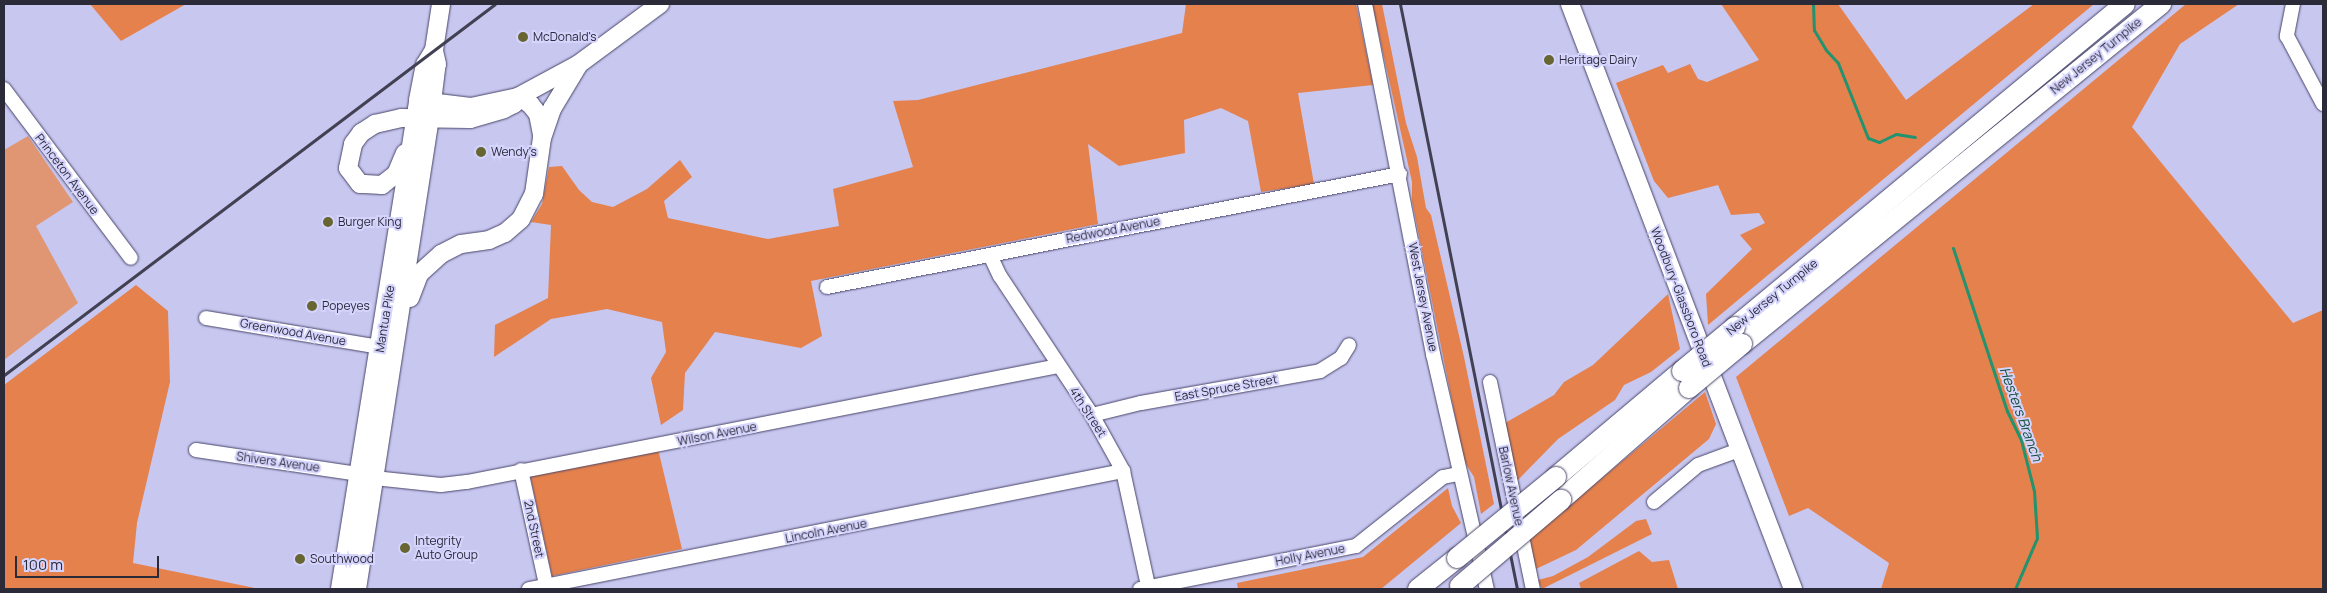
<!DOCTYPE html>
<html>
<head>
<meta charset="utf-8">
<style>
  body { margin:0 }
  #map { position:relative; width:2327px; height:593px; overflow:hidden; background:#c8c7f0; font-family:Manrope,sans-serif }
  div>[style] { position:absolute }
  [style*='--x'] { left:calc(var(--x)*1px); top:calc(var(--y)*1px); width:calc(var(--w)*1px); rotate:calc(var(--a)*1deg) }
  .green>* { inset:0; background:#e09672 }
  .forest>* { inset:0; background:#e5814d }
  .stream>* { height:3px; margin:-1.5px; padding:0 1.5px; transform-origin:1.5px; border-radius:1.5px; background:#21936f }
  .roads { filter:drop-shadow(0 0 1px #484568) drop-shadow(0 0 1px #484568) }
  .minor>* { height:14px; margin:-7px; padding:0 7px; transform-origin:7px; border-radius:7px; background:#fff }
  .major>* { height:18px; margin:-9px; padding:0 9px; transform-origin:9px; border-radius:9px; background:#fff }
  .highway>* { height:20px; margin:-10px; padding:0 10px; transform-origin:10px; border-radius:10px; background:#fff }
  .rail>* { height:3px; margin:-1.5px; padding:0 1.5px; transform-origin:1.5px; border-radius:1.5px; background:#424154 }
  .bridges { filter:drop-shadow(0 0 1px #484568) drop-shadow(0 0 1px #484568) }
  .highway-bridge>* { height:20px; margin:-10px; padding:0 10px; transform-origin:10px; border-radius:10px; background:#fff }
  .dots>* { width:14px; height:14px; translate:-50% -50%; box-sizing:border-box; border:2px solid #d5d4fd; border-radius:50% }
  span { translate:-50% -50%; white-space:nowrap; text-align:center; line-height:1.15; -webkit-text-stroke:4px #d5d4fd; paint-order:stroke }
  .poi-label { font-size:12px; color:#2b2a39 }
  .left { translate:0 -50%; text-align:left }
  .street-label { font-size:12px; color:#2b2a39 }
  .water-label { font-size:14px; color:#16503c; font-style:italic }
  .frame { position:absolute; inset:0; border:5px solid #2b2a39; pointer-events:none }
  .scale { position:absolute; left:15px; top:556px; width:144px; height:22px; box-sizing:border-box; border:2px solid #2b2a39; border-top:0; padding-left:6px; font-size:15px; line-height:18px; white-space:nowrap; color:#2b2a39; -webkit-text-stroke:4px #d5d4fd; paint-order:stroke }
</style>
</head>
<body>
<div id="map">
  <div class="green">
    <div style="clip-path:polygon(28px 136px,73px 202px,36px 226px,78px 303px,4px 360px,4px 150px)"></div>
  </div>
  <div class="forest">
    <div style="clip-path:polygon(90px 4px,186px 4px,121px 41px)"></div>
    <div style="clip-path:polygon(1186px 4px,1356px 4px,1373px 85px,1298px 93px,1314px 184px,1261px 192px,1248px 121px,1221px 108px,1184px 120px,1185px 153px,1119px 166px,1088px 144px,1098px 224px,811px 281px,822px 336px,801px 348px,715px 332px,685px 373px,683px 410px,661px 425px,651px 378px,666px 352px,662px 322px,607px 309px,551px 319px,494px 357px,495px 325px,548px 298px,551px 225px,531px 222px,542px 204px,549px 167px,562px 166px,579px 190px,592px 202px,613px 207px,647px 189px,680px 160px,692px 177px,664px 201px,668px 218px,768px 239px,839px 226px,833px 189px,913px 167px,893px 101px,918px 100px,1182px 33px)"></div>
    <div style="clip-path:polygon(1372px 4px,1382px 4px,1406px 123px,1417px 157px,1426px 208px,1431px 215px,1464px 357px,1494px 504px,1481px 514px,1474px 477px,1464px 461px,1412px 201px,1412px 182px)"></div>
    <div style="clip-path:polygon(1721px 4px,1838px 4px,1906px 100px,2034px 4px,2094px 4px,1708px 325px,1706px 294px,1752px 249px,1740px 235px,1765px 223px,1759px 213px,1731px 215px,1718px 185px,1668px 198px,1654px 181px,1616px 83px,1663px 65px,1668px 73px,1690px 64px,1698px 79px,1707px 82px,1759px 60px)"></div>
    <div style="clip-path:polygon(2186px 4px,2239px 4px,2180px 44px,2132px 127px,2293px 323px,2323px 310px,2323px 589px,1881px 589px,1889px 563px,1808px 508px,1789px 516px,1736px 377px)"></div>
    <div style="clip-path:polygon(136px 285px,168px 311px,170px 382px,137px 523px,133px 563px,260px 589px,4px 589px,4px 385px)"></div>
    <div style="clip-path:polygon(1668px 294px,1680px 349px,1651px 372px,1624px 385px,1615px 400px,1558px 439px,1517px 481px,1505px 423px,1554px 395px,1564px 382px,1593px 365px)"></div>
    <div style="clip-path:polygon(1705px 392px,1716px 424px,1709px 439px,1576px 550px,1536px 569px,1529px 539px)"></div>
    <div style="clip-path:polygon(658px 449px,682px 549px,552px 576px,530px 475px)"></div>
    <div style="clip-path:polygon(1448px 488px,1452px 506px,1461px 523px,1381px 589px,1238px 589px,1237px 583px,1363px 557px)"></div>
    <div style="clip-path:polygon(1646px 519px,1652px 534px,1542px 589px,1538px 580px,1553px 576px,1588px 557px,1636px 521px)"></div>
    <div style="clip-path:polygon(1639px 551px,1652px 562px,1669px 560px,1678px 589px,1581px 589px,1579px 583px)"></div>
  </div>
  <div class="stream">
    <div style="--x:1813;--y:4;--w:26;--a:88"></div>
    <div style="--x:1814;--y:30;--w:23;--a:59"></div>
    <div style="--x:1826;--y:50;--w:18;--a:47"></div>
    <div style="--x:1838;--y:63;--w:81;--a:68.2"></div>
    <div style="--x:1868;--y:138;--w:12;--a:20"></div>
    <div style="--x:1879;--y:142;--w:19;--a:-25"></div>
    <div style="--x:1896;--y:134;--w:19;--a:9"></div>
    <div style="--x:1953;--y:248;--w:172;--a:71.7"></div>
    <div style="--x:2007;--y:411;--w:32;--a:64"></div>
    <div style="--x:2021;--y:440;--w:53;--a:75.7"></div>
    <div style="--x:2034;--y:491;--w:47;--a:86.3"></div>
    <div style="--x:2037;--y:538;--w:56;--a:113.3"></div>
  </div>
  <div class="roads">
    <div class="minor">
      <div style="--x:1365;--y:4;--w:357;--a:79"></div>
      <div style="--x:1433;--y:354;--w:241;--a:77.1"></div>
      <div style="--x:2293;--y:4;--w:33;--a:101"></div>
      <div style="--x:2287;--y:36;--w:77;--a:62.1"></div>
      <div style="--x:4;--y:89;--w:211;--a:53.1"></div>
      <div style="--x:990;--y:255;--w:23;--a:65"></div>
      <div style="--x:1000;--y:276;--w:167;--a:56.5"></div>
      <div style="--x:1092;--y:415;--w:64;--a:61"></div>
      <div style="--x:1123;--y:471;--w:118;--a:77.7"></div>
      <div style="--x:827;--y:287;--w:584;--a:-11.16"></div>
      <div style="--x:206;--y:318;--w:176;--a:9.5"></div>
      <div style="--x:1490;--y:382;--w:211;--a:78.3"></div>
      <div style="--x:1092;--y:415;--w:50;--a:-13.8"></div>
      <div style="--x:1141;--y:403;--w:182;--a:-10.1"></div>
      <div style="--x:1320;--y:371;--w:25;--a:-32"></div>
      <div style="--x:1341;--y:358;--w:15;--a:-58"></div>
      <div style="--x:196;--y:450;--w:165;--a:8.4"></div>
      <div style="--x:521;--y:470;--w:122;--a:77.7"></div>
      <div style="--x:374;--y:478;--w:67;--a:6"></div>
      <div style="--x:441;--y:485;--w:26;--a:-7"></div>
      <div style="--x:467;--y:482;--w:602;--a:-11.1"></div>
      <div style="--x:1654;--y:502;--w:57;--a:-40.1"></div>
      <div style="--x:1698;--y:465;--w:44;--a:-20.1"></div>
      <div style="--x:529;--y:589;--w:606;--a:-11.24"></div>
      <div style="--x:1140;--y:589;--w:220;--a:-11.3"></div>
      <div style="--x:1356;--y:546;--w:111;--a:-38.4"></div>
      <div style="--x:1443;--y:477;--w:16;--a:-11"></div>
    </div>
    <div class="major">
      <div style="--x:1570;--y:4;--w:626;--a:69.13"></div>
      <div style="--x:518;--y:97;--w:14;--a:30"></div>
      <div style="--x:530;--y:104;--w:13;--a:51"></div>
      <div style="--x:538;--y:114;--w:21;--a:79"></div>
      <div style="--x:421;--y:101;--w:50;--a:6.8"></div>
      <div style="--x:471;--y:107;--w:48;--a:-12"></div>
      <div style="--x:518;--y:97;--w:69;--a:-28.4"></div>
      <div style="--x:579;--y:64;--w:101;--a:-36.5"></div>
      <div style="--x:405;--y:153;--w:23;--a:113"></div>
      <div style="--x:396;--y:174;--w:18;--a:142"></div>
      <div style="--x:382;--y:185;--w:22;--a:-177"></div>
      <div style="--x:360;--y:184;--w:20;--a:-127"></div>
      <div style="--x:348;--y:168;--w:25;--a:-78"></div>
      <div style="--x:353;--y:144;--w:14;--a:-54"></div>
      <div style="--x:361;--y:133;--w:17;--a:-33"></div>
      <div style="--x:375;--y:124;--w:27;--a:-13"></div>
      <div style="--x:401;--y:118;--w:69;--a:0.8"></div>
      <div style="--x:470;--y:119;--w:35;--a:-16"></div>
      <div style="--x:504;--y:109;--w:11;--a:-27"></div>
      <div style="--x:514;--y:104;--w:8;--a:-60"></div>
      <div style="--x:410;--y:298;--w:26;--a:-69"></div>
      <div style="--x:419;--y:274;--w:30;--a:-42"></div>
      <div style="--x:441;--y:254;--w:22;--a:-27"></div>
      <div style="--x:461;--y:244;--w:28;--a:-8"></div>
      <div style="--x:489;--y:240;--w:17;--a:-24"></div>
      <div style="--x:505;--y:233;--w:21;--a:-41"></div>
      <div style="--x:521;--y:219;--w:28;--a:-63"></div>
      <div style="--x:534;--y:194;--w:57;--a:-81.9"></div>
      <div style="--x:542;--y:138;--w:31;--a:-71"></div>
      <div style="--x:552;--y:109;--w:52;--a:-59"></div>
      <div style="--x:340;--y:589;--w:495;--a:-80.9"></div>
      <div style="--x:418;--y:100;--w:36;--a:-79"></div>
      <div style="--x:425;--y:65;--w:17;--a:-59"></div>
      <div style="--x:434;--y:50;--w:47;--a:-81.3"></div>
      <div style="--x:357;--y:589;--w:493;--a:-81.2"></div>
      <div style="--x:432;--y:102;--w:38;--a:-83"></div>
      <div style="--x:437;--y:64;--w:13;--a:-103"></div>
    </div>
    <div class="highway">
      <div style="--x:1735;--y:327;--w:506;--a:-39.63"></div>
      <div style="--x:1742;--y:344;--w:540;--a:-39.06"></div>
      <div style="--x:1556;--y:477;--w:165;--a:-40.1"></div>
      <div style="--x:1561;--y:500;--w:170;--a:-41.2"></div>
      <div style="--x:1418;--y:589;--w:50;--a:-38.5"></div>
    </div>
  </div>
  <div class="rail">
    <div style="--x:1400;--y:4;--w:597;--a:78.69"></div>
    <div style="--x:4;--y:375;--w:615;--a:-37.07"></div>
  </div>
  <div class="bridges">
    <div class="highway-bridge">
      <div style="--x:1682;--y:371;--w:69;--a:-39.7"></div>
      <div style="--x:1689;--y:388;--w:69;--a:-39.7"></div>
      <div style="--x:1457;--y:558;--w:128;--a:-39.3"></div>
      <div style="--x:1460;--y:586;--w:133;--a:-40.4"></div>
    </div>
  </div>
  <div class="dots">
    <div style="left:523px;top:37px;background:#676532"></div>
    <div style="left:1549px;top:60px;background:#676532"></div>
    <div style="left:481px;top:152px;background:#676532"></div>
    <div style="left:328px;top:222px;background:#676532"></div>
    <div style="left:312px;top:306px;background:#676532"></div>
    <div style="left:405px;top:548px;background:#676532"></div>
    <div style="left:300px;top:559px;background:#676532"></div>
  </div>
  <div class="poi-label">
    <span class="left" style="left:533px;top:37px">McDonald's</span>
    <span class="left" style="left:1559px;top:60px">Heritage Dairy</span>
    <span class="left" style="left:491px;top:152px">Wendy's</span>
    <span class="left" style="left:338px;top:222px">Burger King</span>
    <span class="left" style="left:322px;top:306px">Popeyes</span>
    <span class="left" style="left:415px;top:548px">Integrity<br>Auto Group</span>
    <span class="left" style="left:310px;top:559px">Southwood</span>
  </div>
  <div class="street-label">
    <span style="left:2096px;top:56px;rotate:-39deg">New Jersey Turnpike</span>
    <span style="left:67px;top:174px;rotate:53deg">Princeton Avenue</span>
    <span style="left:1113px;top:230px;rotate:-11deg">Redwood Avenue</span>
    <span style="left:1423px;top:297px;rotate:79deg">West Jersey Avenue</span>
    <span style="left:1681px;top:297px;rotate:69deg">Woodbury-Glassboro Road</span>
    <span style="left:1772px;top:297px;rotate:-39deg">New Jersey Turnpike</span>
    <span style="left:385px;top:319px;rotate:-81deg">Mantua Pike</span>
    <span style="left:293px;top:332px;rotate:10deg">Greenwood Avenue</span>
    <span style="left:1226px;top:388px;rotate:-10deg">East Spruce Street</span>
    <span style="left:1088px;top:412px;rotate:57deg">4th Street</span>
    <span style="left:717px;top:434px;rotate:-11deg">Wilson Avenue</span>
    <span style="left:278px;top:462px;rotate:8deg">Shivers Avenue</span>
    <span style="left:1511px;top:486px;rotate:78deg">Barlow Avenue</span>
    <span style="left:534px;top:529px;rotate:78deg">2nd Street</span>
    <span style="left:826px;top:531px;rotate:-11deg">Lincoln Avenue</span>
    <span style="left:1310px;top:555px;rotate:-11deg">Holly Avenue</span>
  </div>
  <div class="water-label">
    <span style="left:2021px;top:414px;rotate:70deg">Hesters Branch</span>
  </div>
  <div class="frame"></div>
  <div class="scale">100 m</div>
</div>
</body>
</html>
